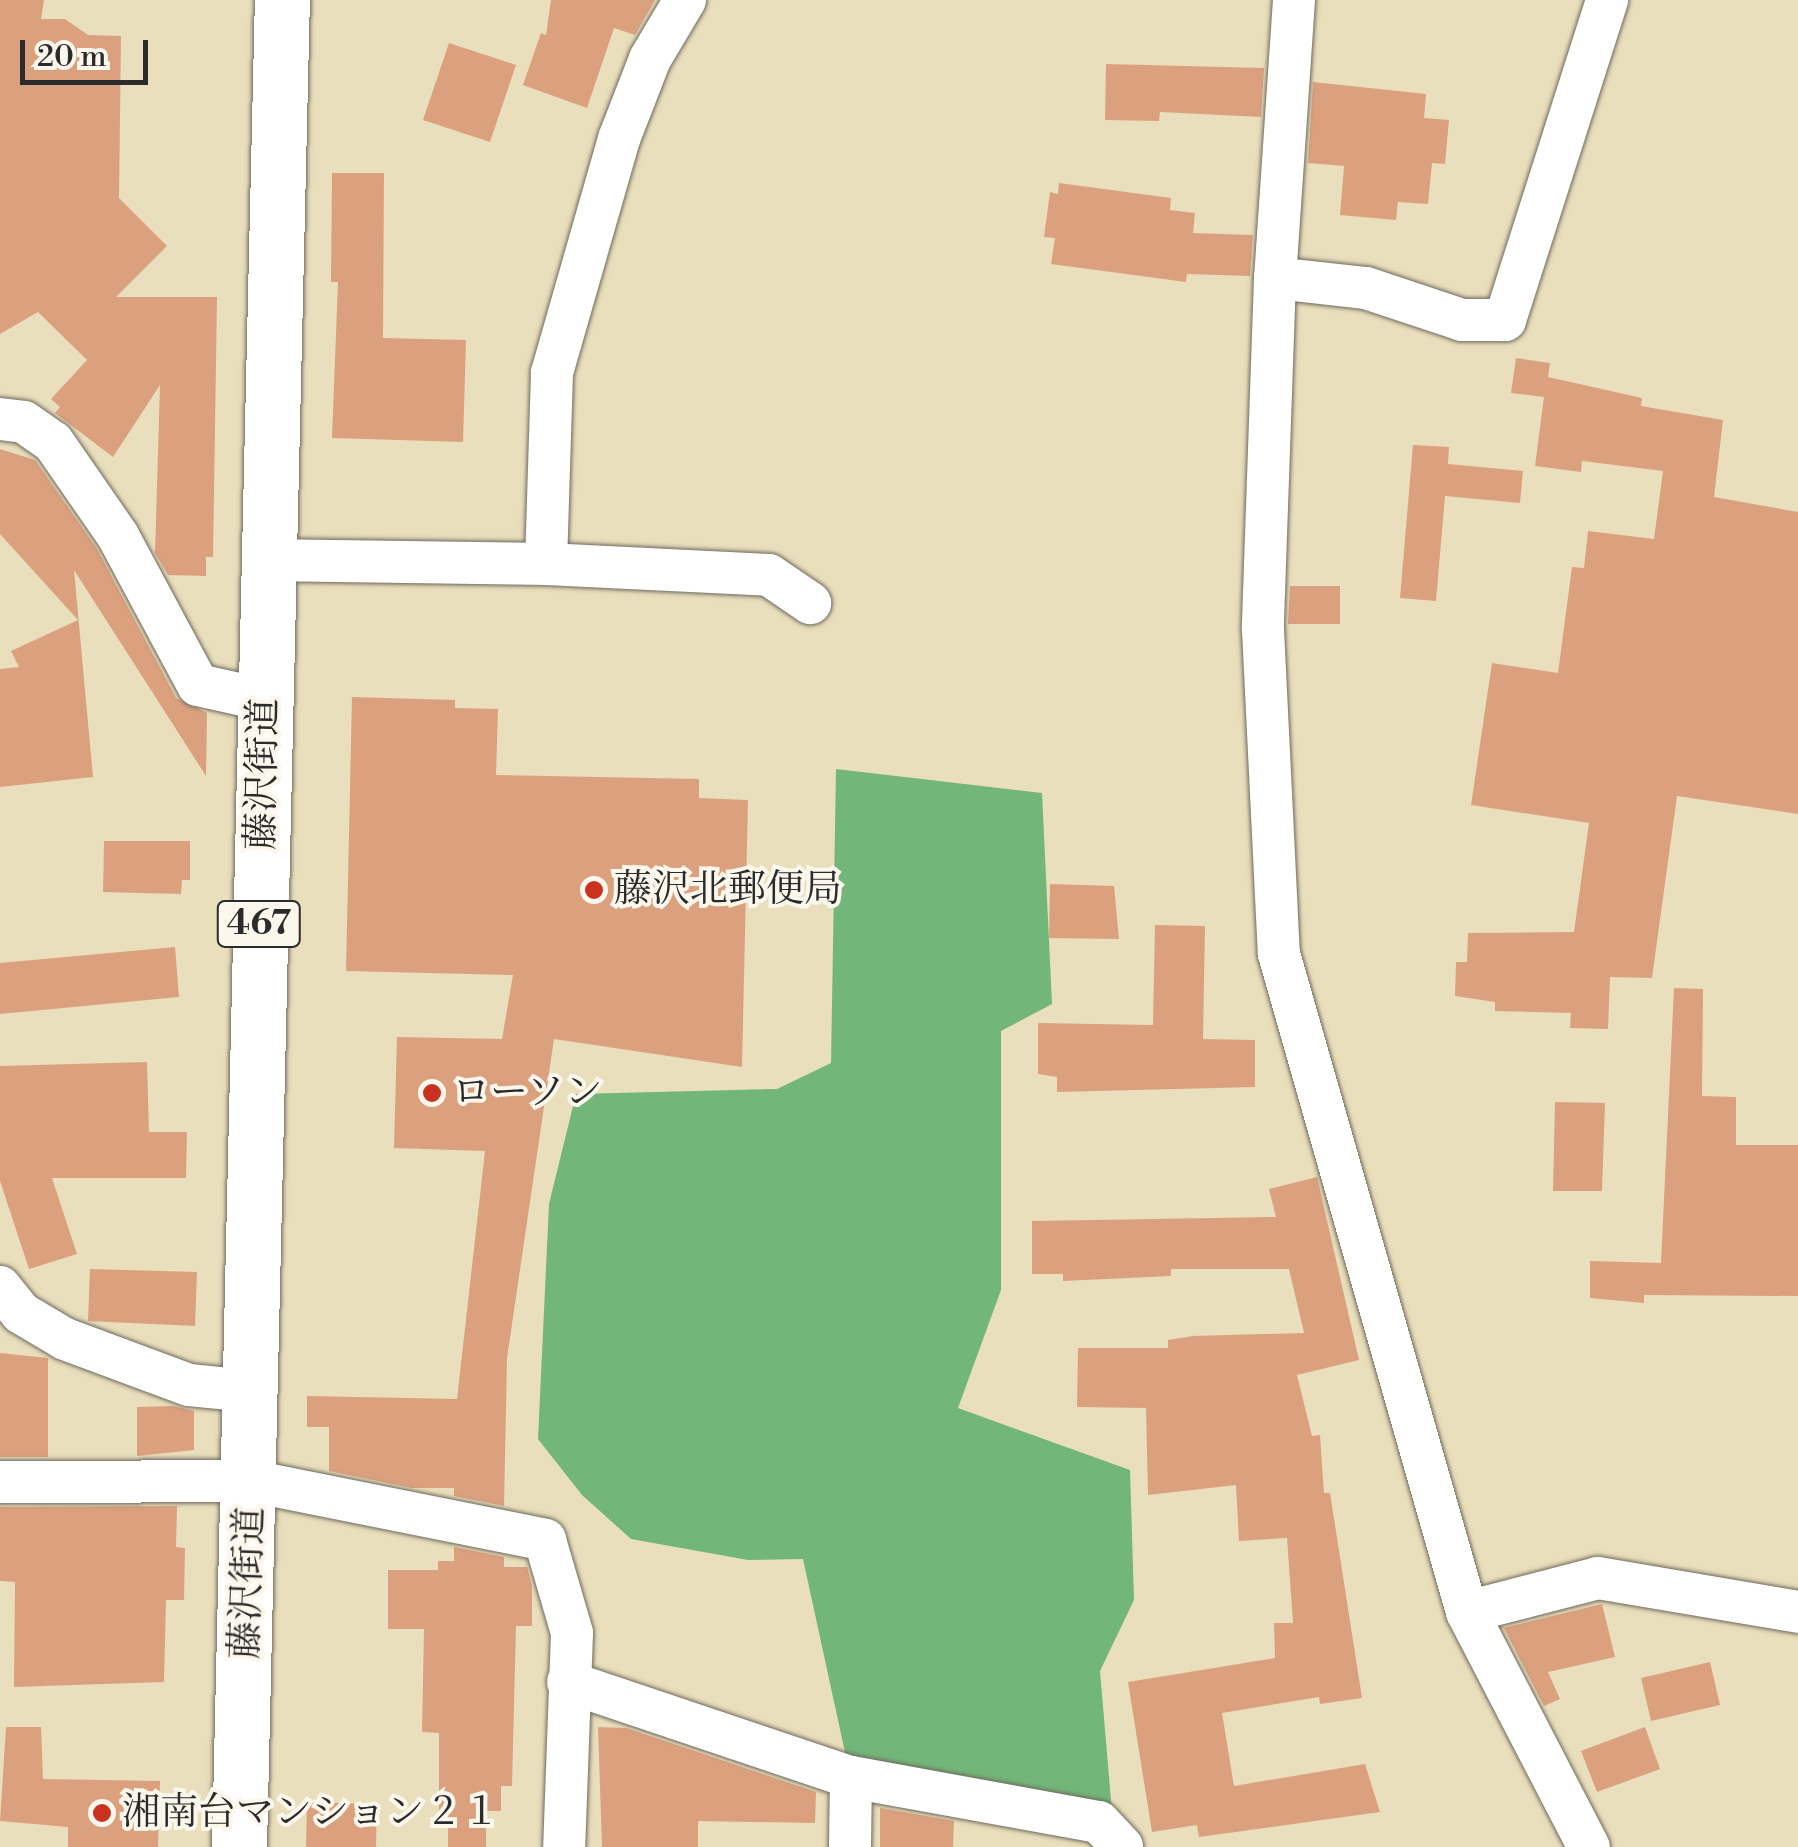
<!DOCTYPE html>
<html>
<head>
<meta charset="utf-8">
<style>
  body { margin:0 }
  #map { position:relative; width:1798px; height:1847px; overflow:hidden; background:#eadfbc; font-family:"Libre Bodoni","Noto Serif JP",serif }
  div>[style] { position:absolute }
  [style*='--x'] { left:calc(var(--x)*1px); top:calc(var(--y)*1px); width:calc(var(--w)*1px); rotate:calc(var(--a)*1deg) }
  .forest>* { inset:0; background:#73b67a }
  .building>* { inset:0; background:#dba17f }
  .roads { filter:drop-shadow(0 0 2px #6e6a5e) drop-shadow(0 0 2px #6e6a5e) }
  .street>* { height:42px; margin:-21px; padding:0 21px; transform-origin:21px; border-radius:21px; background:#fff }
  .highway>* { height:55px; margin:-27.5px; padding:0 27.5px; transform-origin:27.5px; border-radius:27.5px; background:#fff }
  .dots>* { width:28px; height:28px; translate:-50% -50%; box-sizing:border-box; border:5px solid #fbf7ec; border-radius:50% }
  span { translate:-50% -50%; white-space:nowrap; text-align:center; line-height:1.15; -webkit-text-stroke:8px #fbf7ec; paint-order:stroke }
  .shield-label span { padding:2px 8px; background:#fbf7ec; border:2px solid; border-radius:8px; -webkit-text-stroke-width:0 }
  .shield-label { font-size:35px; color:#2b2b2b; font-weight:700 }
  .street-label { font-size:38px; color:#2b2b2b }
  .poi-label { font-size:38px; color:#2b2b2b }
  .left { translate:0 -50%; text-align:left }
  .scale { position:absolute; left:20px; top:40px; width:128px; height:45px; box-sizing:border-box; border:5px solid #2b2b2b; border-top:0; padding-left:12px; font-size:30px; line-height:35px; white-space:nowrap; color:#2b2b2b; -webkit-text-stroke:8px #fbf7ec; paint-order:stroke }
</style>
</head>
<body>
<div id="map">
  <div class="forest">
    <div style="clip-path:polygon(836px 769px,1042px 793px,1052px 1004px,1001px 1031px,1001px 1290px,958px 1408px,1130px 1470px,1134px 1600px,1100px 1671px,1112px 1812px,846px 1757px,803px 1559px,748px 1560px,631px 1539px,582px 1495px,538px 1439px,549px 1204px,576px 1094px,777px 1089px,831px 1063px)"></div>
  </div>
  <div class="building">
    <div style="clip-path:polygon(0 0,44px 0,41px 19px,65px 19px,88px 35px,121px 36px,119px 198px,167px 246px,116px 297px,217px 297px,213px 557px,206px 557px,206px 576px,168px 575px,155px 553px,160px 385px,113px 457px,55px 413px,60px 407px,51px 399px,87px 360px,38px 312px,0 334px)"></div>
    <div style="clip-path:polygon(551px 0,655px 0,635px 35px,614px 28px,587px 108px,523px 85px,541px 33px,546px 35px)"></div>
    <div style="clip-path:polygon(449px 43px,516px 65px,490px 142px,423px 120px)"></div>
    <div style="clip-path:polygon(1106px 64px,1264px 68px,1261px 117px,1160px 112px,1159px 121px,1105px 120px)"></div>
    <div style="clip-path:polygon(1313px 82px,1426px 94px,1424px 118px,1449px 120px,1445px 164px,1432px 163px,1428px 204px,1398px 202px,1396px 220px,1340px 215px,1344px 166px,1308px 163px)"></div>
    <div style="clip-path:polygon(332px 173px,384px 173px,383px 338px,466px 340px,463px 442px,332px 438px,338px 282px,331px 282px)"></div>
    <div style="clip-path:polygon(1059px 183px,1171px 198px,1170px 210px,1195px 213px,1193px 233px,1253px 235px,1250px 276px,1187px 274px,1186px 282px,1051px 264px,1055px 238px,1044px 237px,1050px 192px,1058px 194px)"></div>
    <div style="clip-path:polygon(1516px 358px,1550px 363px,1548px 377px,1642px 398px,1641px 406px,1723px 420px,1714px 497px,1798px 512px,1798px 814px,1677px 796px,1652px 978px,1610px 977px,1608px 1029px,1570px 1028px,1571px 1013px,1495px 1011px,1495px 1002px,1455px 996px,1456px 962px,1467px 962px,1468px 933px,1574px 932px,1589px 823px,1471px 805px,1492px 663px,1558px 673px,1572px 567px,1584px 568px,1588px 531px,1654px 539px,1663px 471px,1582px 461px,1581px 472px,1535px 466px,1544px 397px,1511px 393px)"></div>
    <div style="clip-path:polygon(1413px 445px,1449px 447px,1448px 464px,1523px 471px,1520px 503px,1445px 496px,1436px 601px,1400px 598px)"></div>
    <div style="clip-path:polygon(0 449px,35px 460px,97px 549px,176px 698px,207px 713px,206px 776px,74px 570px,93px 777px,0 787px,0 669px,19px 667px,11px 651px,78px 620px,0 534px)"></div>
    <div style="clip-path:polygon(1290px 586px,1340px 586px,1340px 624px,1288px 624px)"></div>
    <div style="clip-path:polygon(352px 697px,455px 700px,455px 708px,498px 709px,496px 775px,699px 779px,699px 798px,748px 800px,742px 1067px,554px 1039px,507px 1358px,504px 1506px,454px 1496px,454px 1488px,412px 1488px,329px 1471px,329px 1427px,307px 1427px,307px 1396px,457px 1399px,485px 1151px,394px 1148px,397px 1037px,502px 1039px,513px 975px,346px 971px)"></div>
    <div style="clip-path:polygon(104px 841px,190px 841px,190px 880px,182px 880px,181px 894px,103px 892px)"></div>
    <div style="clip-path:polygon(1050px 884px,1114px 886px,1119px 939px,1049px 938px)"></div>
    <div style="clip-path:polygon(1155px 925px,1205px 926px,1203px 1039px,1255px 1040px,1255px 1087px,1057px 1092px,1057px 1077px,1038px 1074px,1038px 1023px,1153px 1025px)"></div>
    <div style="clip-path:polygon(175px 947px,179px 997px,0 1014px,0 963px)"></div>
    <div style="clip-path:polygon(1674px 988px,1703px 989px,1702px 1096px,1736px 1097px,1736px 1145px,1798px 1145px,1798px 1296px,1644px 1295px,1644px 1303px,1590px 1298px,1590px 1261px,1661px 1263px)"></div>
    <div style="clip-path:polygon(147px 1062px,149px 1132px,187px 1132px,186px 1178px,52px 1178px,77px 1254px,29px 1269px,0 1181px,0 1066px)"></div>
    <div style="clip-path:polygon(1555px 1102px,1605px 1103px,1602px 1191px,1553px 1191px)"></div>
    <div style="clip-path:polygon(1317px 1177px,1359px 1360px,1297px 1375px,1312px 1436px,1320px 1435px,1324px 1493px,1330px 1493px,1362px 1698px,1320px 1704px,1319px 1697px,1222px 1713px,1234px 1786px,1365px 1764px,1380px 1812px,1199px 1837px,1197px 1825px,1152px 1832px,1128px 1682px,1275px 1658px,1274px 1623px,1293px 1623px,1287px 1538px,1239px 1541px,1236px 1485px,1148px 1495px,1146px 1408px,1077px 1407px,1078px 1348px,1168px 1348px,1168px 1340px,1193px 1336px,1304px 1333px,1289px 1269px,1171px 1269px,1171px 1276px,1063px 1281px,1063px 1274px,1032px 1274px,1032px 1221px,1276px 1217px,1269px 1189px)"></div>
    <div style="clip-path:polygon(90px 1269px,197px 1272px,195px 1326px,88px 1321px)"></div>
    <div style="clip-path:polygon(0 1353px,48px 1358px,48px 1457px,0 1457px)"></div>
    <div style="clip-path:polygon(173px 1406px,194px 1411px,194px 1450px,137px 1456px,137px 1407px)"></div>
    <div style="clip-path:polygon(177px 1506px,176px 1547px,185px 1548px,184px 1600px,166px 1600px,164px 1682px,14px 1687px,15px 1582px,0 1581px,0 1507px)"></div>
    <div style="clip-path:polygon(454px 1547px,504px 1557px,504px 1567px,527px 1567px,532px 1586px,532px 1626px,516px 1626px,512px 1786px,501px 1786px,501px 1811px,486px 1811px,486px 1847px,448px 1847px,448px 1814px,439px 1814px,439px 1733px,422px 1732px,424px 1629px,388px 1629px,388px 1570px,438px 1570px,438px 1561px,454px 1561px)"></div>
    <div style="clip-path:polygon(1602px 1604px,1615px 1657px,1548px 1672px,1560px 1699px,1544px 1706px,1504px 1628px)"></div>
    <div style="clip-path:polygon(1710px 1662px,1720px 1705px,1651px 1721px,1641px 1678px)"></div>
    <div style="clip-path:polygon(6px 1727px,41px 1727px,43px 1779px,160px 1781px,158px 1847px,68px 1847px,68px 1827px,0 1821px)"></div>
    <div style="clip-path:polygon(598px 1727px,626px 1728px,816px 1792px,815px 1823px,698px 1821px,698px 1847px,602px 1847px)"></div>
    <div style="clip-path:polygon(1645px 1727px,1660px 1769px,1597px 1792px,1581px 1751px)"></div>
    <div style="clip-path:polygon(307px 1802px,377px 1804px,376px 1847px,306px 1847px)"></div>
    <div style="clip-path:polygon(880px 1808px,954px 1821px,953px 1847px,880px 1847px)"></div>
  </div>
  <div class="roads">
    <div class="street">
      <div style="--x:685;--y:0;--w:69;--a:120.7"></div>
      <div style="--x:650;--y:59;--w:86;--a:111.2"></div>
      <div style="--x:619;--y:139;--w:243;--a:106"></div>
      <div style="--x:552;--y:373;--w:191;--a:91.8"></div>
      <div style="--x:546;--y:564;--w:223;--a:2.8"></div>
      <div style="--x:769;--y:575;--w:50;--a:34.3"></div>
      <div style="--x:1294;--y:0;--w:279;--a:93.9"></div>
      <div style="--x:1275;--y:278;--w:352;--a:92"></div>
      <div style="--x:1263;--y:630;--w:324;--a:87.2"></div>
      <div style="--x:1279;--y:954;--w:684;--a:74.05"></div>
      <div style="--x:1467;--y:1612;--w:265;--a:62.6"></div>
      <div style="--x:1275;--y:278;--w:92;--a:6.3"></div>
      <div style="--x:1366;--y:288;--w:101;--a:18.4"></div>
      <div style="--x:1462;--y:320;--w:43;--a:0"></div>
      <div style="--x:1505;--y:320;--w:336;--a:-72.3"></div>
      <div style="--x:0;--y:419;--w:24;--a:7"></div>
      <div style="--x:24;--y:422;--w:35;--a:35"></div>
      <div style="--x:53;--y:442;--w:114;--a:55.3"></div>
      <div style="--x:118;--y:536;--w:169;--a:61.8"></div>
      <div style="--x:198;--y:685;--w:69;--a:12.6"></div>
      <div style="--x:267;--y:560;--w:279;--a:0.8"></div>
      <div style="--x:0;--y:1287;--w:33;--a:51"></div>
      <div style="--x:21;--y:1313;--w:51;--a:30.6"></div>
      <div style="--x:65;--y:1339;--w:132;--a:20.4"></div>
      <div style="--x:189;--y:1385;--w:60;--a:5.7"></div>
      <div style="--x:0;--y:1482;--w:251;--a:-0.2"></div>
      <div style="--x:251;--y:1481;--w:300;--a:11.3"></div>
      <div style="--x:545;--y:1540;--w:97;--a:73.8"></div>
      <div style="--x:572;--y:1633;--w:214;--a:92.1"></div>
      <div style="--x:1467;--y:1612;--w:135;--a:-14.5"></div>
      <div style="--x:1598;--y:1578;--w:203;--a:9.6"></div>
      <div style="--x:568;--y:1682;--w:299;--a:18.6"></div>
      <div style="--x:851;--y:1777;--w:252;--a:10.3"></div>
      <div style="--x:1099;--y:1822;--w:34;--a:47"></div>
      <div style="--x:850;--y:1847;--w:70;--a:-89.2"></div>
    </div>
    <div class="highway">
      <div style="--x:239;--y:1847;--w:1848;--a:-88.67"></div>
    </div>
  </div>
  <div class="dots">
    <div style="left:594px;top:890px;background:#c8321e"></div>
    <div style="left:432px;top:1093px;background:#c8321e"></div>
    <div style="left:102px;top:1813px;background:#c8321e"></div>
  </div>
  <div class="shield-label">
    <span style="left:259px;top:924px">467</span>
  </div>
  <div class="street-label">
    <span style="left:263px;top:774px;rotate:-89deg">藤沢街道</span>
    <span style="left:248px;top:1583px;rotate:-88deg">藤沢街道</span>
  </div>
  <div class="poi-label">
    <span class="left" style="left:614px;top:890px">藤沢北郵便局</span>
    <span class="left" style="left:452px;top:1093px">ローソン</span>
    <span class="left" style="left:122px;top:1813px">湘南台マンション２１</span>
  </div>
  <div class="scale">20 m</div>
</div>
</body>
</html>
